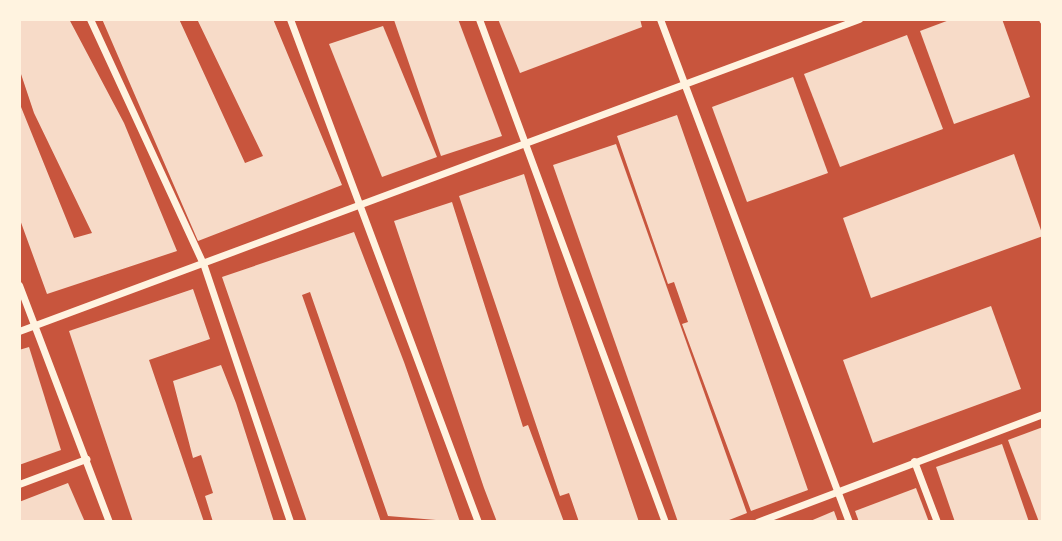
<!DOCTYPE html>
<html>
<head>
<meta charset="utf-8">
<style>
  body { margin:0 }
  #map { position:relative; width:1062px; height:541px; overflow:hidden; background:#c8553d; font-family:"Open Sans",sans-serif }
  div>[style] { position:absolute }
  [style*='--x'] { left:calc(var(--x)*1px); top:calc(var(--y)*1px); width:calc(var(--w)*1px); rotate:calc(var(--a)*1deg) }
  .building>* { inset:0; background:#f7dbc8 }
  .minor>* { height:7px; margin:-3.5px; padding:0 3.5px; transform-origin:3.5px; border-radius:3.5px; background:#fff3e0 }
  span { translate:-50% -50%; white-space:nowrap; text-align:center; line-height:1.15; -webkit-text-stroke:6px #fff3e0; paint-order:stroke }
  .frame { position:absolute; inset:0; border:21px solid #fff3e0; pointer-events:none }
</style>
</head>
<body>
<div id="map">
  <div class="building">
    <div style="clip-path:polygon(19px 19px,69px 19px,124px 123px,177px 251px,47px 294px,19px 217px,19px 102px,74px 238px,92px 233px,34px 113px,19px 68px)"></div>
    <div style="clip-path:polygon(102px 19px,179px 19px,245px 163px,263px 156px,197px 19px,273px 19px,342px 185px,198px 241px)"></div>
    <div style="clip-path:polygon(458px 19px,502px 136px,441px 156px,394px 20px)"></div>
    <div style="clip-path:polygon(498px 19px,640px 19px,642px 27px,520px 73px)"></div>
    <div style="clip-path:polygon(952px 19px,1002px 19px,1030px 97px,954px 124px,920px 31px)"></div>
    <div style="clip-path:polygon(383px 26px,437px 157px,382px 177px,329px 44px)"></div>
    <div style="clip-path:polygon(907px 35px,943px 129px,840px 167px,804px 74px)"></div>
    <div style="clip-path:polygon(793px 77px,828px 173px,747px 202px,712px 107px)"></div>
    <div style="clip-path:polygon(677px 115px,808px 490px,751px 511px,682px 324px,688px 322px,674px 282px,668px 284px,617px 136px)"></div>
    <div style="clip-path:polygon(616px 144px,747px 513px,724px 522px,678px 522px,553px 165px)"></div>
    <div style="clip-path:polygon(1014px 154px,1043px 236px,871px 298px,843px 218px)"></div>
    <div style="clip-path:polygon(524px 174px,559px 286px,639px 522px,579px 522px,569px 493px,560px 496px,459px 196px)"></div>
    <div style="clip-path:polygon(452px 202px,523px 427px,528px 425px,564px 522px,497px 522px,484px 488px,394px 221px)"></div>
    <div style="clip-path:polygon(354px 232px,404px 362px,460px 522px,388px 516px,310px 292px,302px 295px,381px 522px,307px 522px,222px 277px)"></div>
    <div style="clip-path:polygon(193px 289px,210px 339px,149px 360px,204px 522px,133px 522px,69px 331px)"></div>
    <div style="clip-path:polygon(991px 306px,1021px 389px,873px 443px,843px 360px)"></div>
    <div style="clip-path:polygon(29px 347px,61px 450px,19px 465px,19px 350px)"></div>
    <div style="clip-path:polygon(221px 365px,236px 403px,274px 522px,213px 522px,205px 496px,213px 493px,201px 455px,193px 458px,173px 381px)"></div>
    <div style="clip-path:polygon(1043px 427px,1043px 522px,1039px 522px,1008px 440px)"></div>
    <div style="clip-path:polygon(1002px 444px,1029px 522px,955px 522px,936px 467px)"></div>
    <div style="clip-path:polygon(68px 483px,85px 522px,19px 522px,19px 502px)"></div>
    <div style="clip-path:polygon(916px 488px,929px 522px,859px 522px,855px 511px)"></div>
    <div style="clip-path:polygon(834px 511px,838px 522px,808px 522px)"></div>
  </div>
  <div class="minor">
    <div style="--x:90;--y:19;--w:269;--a:65.2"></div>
    <div style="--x:203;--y:263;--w:273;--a:71.4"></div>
    <div style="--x:290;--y:19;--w:537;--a:69.51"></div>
    <div style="--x:479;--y:19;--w:536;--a:69.71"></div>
    <div style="--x:660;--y:19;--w:537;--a:69.41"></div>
    <div style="--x:1042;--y:19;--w:2;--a:63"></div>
    <div style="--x:19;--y:285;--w:254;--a:69.2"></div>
    <div style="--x:19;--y:331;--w:896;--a:-20.38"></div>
    <div style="--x:914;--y:461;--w:65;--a:69.3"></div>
    <div style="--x:19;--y:484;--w:72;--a:-20.5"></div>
    <div style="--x:757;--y:522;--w:306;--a:-20.7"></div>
  </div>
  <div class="frame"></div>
</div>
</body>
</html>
